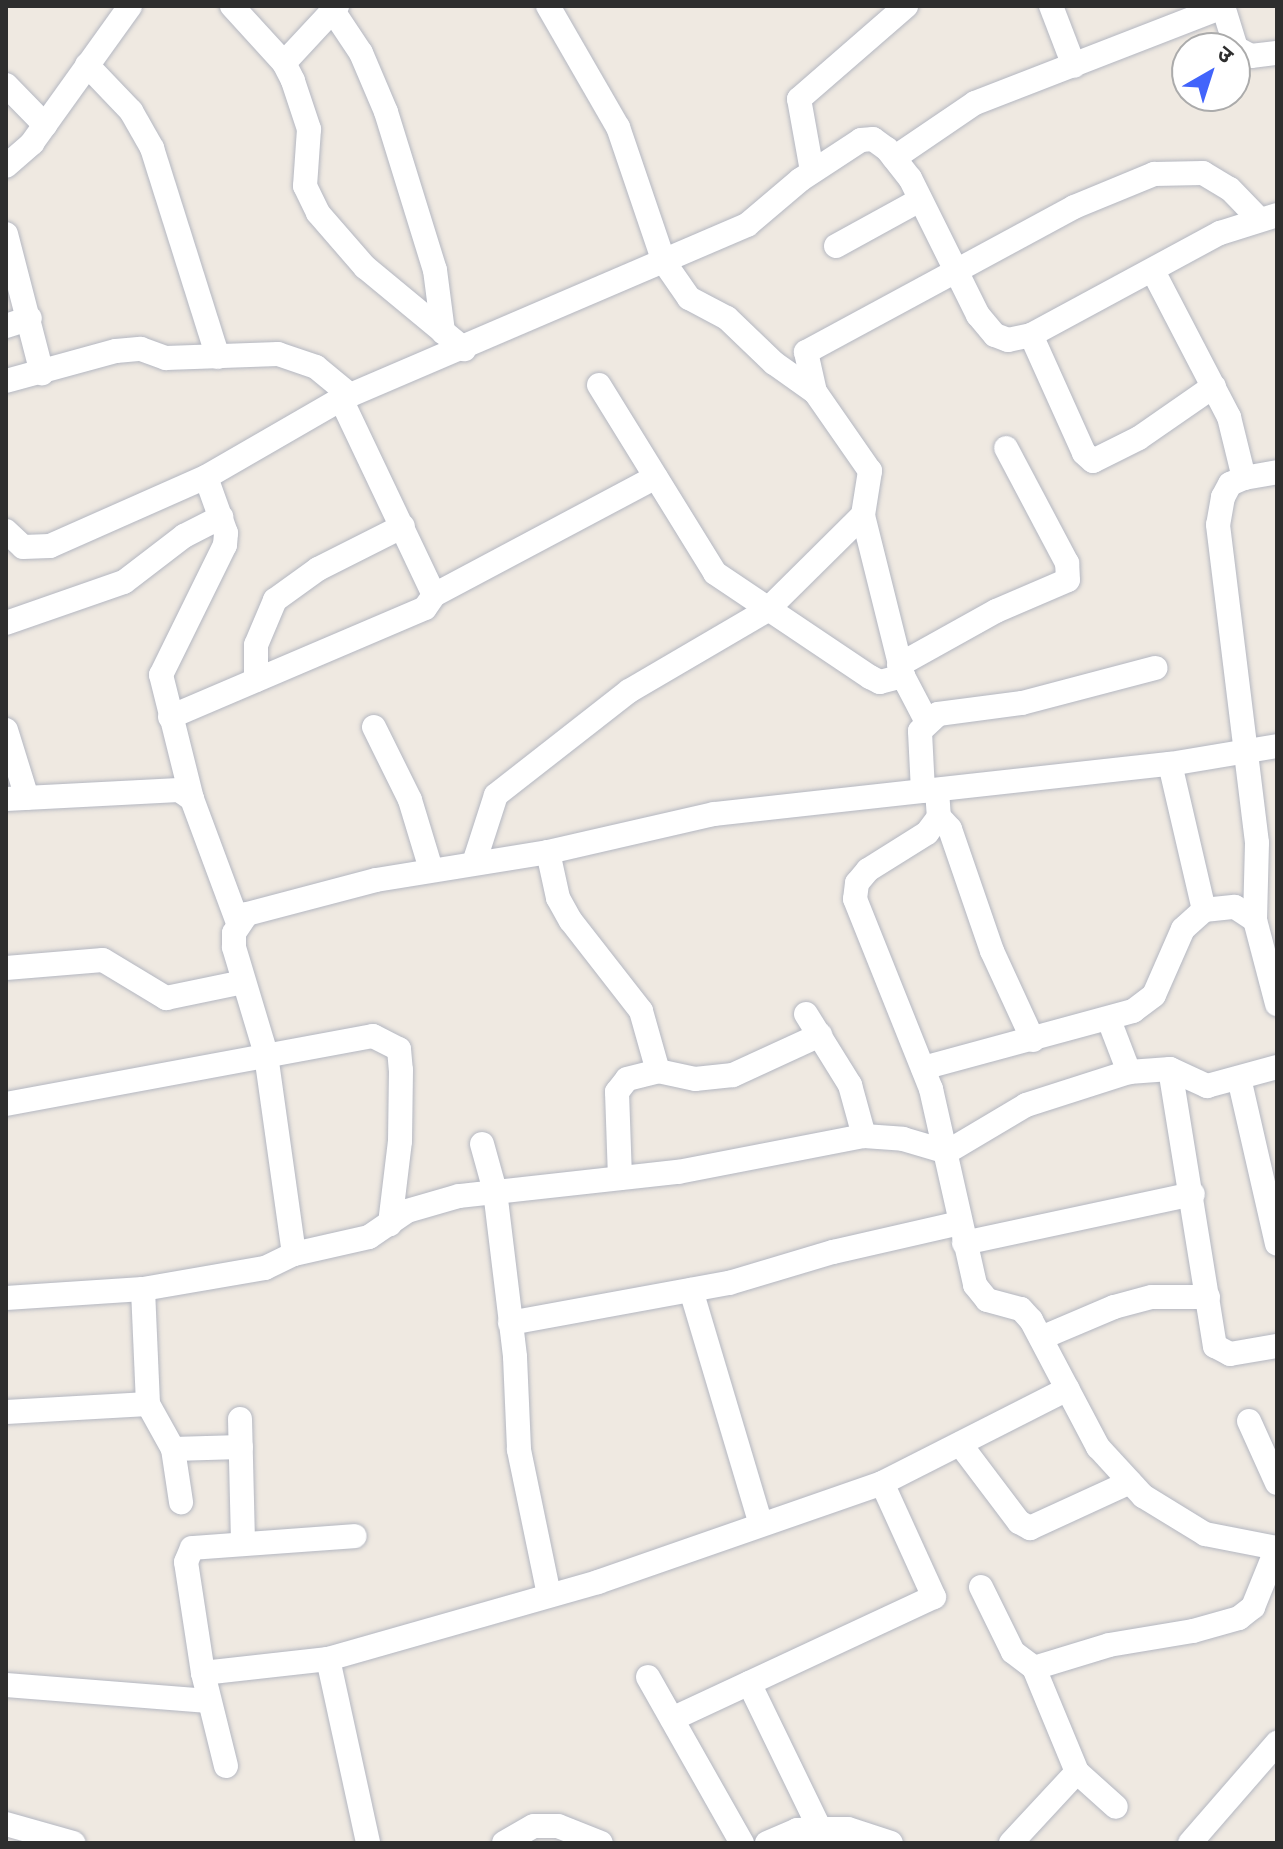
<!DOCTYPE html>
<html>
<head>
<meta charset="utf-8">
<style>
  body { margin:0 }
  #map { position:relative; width:1283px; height:1849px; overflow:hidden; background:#efe9e1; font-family:Rubik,"Noto Sans Devanagari",sans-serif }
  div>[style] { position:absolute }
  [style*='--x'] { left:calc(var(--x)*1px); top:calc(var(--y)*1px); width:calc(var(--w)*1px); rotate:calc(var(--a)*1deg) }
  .roads { filter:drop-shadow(0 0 2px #b4b7c1) drop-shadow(0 0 2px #b4b7c1) }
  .minor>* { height:24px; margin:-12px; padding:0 12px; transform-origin:12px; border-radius:12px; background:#fff }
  span { translate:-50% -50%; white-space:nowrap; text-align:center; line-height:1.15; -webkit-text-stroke:6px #fff; paint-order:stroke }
  .frame { position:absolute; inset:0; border:8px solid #2e2e2e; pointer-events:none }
  .north { position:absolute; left:1171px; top:32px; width:80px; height:80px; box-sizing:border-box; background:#fff; border:2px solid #ababab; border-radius:50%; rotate:39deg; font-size:22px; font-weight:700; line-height:32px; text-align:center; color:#2e2e2e }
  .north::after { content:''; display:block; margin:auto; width:28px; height:36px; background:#4264fb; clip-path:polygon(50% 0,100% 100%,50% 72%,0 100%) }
</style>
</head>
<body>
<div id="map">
  <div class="roads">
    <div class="minor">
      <div style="--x:232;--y:6;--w:77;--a:47.6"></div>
      <div style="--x:284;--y:63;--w:20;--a:63"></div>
      <div style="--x:293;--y:81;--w:51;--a:71.6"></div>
      <div style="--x:309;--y:129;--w:57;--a:94"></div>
      <div style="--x:305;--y:186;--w:30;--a:64"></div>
      <div style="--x:318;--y:213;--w:72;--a:49"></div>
      <div style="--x:365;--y:267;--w:129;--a:39.6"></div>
      <div style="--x:548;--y:6;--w:140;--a:60"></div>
      <div style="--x:618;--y:127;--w:143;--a:71.2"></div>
      <div style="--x:664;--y:262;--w:44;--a:55.2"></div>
      <div style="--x:689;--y:298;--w:43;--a:27.8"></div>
      <div style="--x:727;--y:318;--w:65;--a:43.8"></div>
      <div style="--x:774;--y:363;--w:50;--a:35.3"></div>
      <div style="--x:1051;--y:6;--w:64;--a:69"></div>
      <div style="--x:1223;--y:6;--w:44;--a:72.8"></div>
      <div style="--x:1236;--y:48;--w:17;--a:28"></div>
      <div style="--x:1251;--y:56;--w:26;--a:-7"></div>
      <div style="--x:333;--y:11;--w:50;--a:56.3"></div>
      <div style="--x:361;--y:53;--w:64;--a:67"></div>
      <div style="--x:386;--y:112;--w:165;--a:72.8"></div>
      <div style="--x:435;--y:270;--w:63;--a:82.6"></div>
      <div style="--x:284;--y:63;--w:78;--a:-47.1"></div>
      <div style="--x:87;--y:65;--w:64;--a:46.3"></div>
      <div style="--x:131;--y:111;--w:43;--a:60.4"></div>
      <div style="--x:152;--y:148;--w:219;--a:72.5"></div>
      <div style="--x:6;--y:85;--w:56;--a:45.7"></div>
      <div style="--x:894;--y:158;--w:98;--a:-34.2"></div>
      <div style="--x:975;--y:103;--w:266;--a:-21.2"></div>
      <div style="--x:6;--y:166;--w:35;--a:-41"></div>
      <div style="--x:32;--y:143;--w:168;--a:-54.4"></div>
      <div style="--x:812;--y:171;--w:73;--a:-100.2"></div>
      <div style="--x:799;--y:99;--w:142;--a:-41"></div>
      <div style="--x:6;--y:234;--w:144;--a:75.5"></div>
      <div style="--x:836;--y:246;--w:94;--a:-28.8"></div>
      <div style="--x:1153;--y:271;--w:165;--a:62.5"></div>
      <div style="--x:1229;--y:417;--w:63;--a:76.2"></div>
      <div style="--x:1244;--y:478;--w:34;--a:-10"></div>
      <div style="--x:6;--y:326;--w:25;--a:-18"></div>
      <div style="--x:1031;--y:335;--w:129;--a:65.8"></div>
      <div style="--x:1084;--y:453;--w:12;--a:42"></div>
      <div style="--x:1093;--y:461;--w:51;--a:-26.6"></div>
      <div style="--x:1139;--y:438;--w:91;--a:-34.7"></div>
      <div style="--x:6;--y:381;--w:114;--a:-15.3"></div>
      <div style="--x:116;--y:351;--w:25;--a:-5"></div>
      <div style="--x:141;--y:349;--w:27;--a:20"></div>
      <div style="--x:166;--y:358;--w:112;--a:-2"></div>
      <div style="--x:278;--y:354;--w:40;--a:18.9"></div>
      <div style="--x:316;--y:367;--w:44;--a:39.5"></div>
      <div style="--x:599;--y:385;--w:221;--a:58.3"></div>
      <div style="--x:715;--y:573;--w:187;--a:33.9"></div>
      <div style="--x:870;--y:677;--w:11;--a:27"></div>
      <div style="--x:880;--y:682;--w:24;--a:-15"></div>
      <div style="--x:903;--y:676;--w:166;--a:-104"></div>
      <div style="--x:863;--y:515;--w:45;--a:-81"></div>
      <div style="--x:870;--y:471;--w:96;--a:-124.8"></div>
      <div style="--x:815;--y:392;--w:41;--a:-102.7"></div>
      <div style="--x:806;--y:352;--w:305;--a:-28.4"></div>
      <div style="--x:1074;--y:207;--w:87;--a:-22.4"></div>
      <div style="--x:1154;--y:174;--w:49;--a:-1.2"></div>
      <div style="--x:1203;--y:173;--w:31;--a:31"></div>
      <div style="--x:1230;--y:189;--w:40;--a:46"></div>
      <div style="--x:1244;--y:478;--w:15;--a:157"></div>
      <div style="--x:1230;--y:484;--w:15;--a:118"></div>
      <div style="--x:1223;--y:497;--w:28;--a:100"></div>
      <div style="--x:1218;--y:525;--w:320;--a:83"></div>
      <div style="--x:1257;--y:843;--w:77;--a:91.5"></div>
      <div style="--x:6;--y:531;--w:23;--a:43"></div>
      <div style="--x:23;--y:547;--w:27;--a:-2"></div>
      <div style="--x:50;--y:546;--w:171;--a:-23.9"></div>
      <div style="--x:206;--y:477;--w:156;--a:-30"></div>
      <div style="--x:341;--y:399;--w:442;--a:-23.2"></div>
      <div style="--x:747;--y:225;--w:70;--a:-40.3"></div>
      <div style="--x:800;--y:180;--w:73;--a:-33.3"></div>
      <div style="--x:861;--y:140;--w:12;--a:-5"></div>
      <div style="--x:873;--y:139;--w:17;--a:36"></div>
      <div style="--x:887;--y:149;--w:37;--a:52"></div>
      <div style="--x:910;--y:178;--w:153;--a:63.6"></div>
      <div style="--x:978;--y:315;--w:26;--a:50"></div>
      <div style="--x:995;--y:335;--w:14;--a:21"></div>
      <div style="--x:1008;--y:340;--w:24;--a:-12"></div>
      <div style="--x:1031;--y:335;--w:215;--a:-28.4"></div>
      <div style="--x:1220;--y:233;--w:60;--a:-17.5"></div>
      <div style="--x:434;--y:595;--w:251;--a:-28"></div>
      <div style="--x:6;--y:623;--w:125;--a:-19.2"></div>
      <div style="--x:124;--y:582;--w:76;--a:-37.5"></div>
      <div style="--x:184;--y:536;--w:42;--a:-27.2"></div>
      <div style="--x:899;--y:665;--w:111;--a:-29.1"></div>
      <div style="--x:996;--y:611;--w:78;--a:-23.3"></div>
      <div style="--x:1068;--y:580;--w:17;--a:-93"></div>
      <div style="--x:1067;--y:563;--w:130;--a:-117.9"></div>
      <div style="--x:903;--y:676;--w:52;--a:62.4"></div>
      <div style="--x:256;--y:680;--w:35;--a:-90"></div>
      <div style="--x:256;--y:645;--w:49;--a:-67.1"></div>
      <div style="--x:275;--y:600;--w:53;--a:-35.8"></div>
      <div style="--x:318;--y:569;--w:95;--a:-26.8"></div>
      <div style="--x:170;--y:717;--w:277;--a:-23.1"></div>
      <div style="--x:425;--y:608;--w:16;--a:-55"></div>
      <div style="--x:434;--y:595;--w:217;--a:-115.4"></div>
      <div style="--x:374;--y:727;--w:81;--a:63.7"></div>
      <div style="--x:410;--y:800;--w:72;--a:73.1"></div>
      <div style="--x:6;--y:730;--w:71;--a:72.8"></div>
      <div style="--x:1170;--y:764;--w:150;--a:76.9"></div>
      <div style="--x:1204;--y:910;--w:31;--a:-6"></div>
      <div style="--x:1235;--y:907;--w:24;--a:33"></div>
      <div style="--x:1255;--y:920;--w:87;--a:75.3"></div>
      <div style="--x:937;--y:790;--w:27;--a:86"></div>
      <div style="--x:939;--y:817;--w:20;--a:127"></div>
      <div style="--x:927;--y:833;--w:70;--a:147.9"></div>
      <div style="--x:868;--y:870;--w:17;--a:130"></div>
      <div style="--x:857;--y:883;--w:16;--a:97"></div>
      <div style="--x:855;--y:899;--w:205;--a:68.2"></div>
      <div style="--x:931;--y:1089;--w:201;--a:77.3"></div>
      <div style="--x:975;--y:1285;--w:19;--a:51"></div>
      <div style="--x:987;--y:1300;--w:35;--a:15"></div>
      <div style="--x:1021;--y:1309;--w:15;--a:48"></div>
      <div style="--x:1031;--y:1320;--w:144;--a:62.2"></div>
      <div style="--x:1098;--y:1447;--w:67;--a:47.4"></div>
      <div style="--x:1143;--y:1496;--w:73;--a:31.5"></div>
      <div style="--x:1205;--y:1534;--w:73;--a:11"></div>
      <div style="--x:923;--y:791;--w:60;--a:-92.9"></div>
      <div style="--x:920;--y:731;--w:25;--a:-43"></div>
      <div style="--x:938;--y:714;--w:85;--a:-7.5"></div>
      <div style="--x:1022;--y:703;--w:138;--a:-14.7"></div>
      <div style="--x:6;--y:799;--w:173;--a:-3"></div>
      <div style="--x:179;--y:790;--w:16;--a:35"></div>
      <div style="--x:192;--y:799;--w:132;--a:69.6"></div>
      <div style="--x:192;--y:799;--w:128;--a:-104"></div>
      <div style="--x:161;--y:675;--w:145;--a:-63.8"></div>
      <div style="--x:225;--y:545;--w:12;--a:-85"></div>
      <div style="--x:226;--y:533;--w:59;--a:-109.7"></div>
      <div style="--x:939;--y:817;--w:16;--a:47"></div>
      <div style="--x:950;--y:829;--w:129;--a:71"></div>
      <div style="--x:992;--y:951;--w:98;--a:65.3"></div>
      <div style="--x:548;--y:852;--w:47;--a:77.7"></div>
      <div style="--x:558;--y:898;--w:26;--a:61"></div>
      <div style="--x:571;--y:921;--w:114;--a:52.1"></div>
      <div style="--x:641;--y:1011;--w:62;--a:74.2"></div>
      <div style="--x:474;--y:863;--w:71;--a:-72.1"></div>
      <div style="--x:496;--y:795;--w:169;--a:-38"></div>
      <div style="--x:629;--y:691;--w:159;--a:-30.3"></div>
      <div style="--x:766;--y:611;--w:136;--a:-44.7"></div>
      <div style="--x:6;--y:968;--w:97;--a:-4.7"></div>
      <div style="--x:103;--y:960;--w:74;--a:31.1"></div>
      <div style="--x:166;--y:998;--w:79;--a:-11.7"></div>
      <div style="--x:806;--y:1014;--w:84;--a:58.2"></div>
      <div style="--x:850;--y:1085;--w:53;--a:74.6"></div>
      <div style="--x:1109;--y:1020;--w:56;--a:69"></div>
      <div style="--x:923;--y:1068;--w:218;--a:-15.2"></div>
      <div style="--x:1133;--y:1011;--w:26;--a:-37"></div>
      <div style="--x:1154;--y:995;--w:72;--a:-66.3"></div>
      <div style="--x:1183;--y:929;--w:28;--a:-42"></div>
      <div style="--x:1170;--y:1069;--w:281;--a:80.8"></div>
      <div style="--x:1215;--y:1346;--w:17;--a:28"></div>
      <div style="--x:1230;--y:1354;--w:48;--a:-9.7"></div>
      <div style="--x:1239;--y:1078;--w:170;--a:77.1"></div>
      <div style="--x:6;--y:1104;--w:373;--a:-10.5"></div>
      <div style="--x:373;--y:1036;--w:29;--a:27"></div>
      <div style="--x:399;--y:1049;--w:21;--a:85"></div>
      <div style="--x:401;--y:1070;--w:71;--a:90.8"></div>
      <div style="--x:400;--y:1141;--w:84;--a:96.9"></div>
      <div style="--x:482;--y:1144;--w:49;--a:74.5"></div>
      <div style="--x:495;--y:1191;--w:167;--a:83.1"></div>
      <div style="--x:515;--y:1357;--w:93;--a:87.5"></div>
      <div style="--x:519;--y:1450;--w:148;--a:78.3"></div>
      <div style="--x:620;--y:1178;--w:86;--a:-92"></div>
      <div style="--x:617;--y:1092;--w:16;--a:-52"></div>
      <div style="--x:627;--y:1079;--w:32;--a:-14"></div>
      <div style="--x:658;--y:1071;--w:38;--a:12"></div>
      <div style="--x:695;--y:1079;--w:38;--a:-6"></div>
      <div style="--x:733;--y:1075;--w:96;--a:-24.7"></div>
      <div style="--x:964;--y:1243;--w:234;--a:-12.1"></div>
      <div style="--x:294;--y:1254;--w:77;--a:-12.8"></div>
      <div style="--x:369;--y:1237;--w:46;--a:-34.4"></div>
      <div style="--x:407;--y:1211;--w:54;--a:-16.1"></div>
      <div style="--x:459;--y:1196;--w:220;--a:-6.3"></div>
      <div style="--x:678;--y:1172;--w:189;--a:-11"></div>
      <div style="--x:864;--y:1136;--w:39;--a:4"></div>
      <div style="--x:903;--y:1139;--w:46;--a:16.5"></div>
      <div style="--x:947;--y:1152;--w:92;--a:-30.7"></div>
      <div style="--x:1026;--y:1105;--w:108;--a:-17.8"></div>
      <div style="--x:1129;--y:1072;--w:41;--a:-4.2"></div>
      <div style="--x:1170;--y:1069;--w:41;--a:24.7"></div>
      <div style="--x:1207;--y:1086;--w:73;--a:-15.2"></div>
      <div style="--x:691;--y:1290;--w:242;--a:73.4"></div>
      <div style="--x:6;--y:1298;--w:137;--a:-3.8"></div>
      <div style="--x:143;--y:1289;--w:124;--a:-9.8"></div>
      <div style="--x:265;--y:1268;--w:32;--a:-26"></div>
      <div style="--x:294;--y:1254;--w:202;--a:-98"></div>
      <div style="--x:266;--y:1054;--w:112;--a:-106.7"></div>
      <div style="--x:234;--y:947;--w:14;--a:-90"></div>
      <div style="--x:234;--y:933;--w:23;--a:-56"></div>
      <div style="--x:247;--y:914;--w:133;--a:-14.8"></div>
      <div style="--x:376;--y:880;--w:174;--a:-9.2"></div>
      <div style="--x:548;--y:852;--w:170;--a:-12.9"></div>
      <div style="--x:714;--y:814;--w:459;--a:-6.3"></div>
      <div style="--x:1170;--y:764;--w:109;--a:-9.5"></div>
      <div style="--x:510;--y:1323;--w:223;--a:-10.4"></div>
      <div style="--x:729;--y:1283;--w:109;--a:-16.6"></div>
      <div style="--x:833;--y:1252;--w:130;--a:-12.9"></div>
      <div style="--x:1041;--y:1338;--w:79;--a:-23"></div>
      <div style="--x:1114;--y:1307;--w:39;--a:-15"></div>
      <div style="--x:1152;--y:1297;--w:56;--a:0"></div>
      <div style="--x:148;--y:1404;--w:51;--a:60.9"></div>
      <div style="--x:173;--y:1449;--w:68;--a:-1.7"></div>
      <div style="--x:6;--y:1412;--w:142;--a:-3.2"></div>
      <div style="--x:148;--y:1404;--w:115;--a:-92.5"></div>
      <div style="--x:240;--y:1419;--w:121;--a:88.6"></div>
      <div style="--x:1249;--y:1421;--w:68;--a:65.7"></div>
      <div style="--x:960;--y:1444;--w:98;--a:52.9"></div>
      <div style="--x:1019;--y:1522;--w:13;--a:29"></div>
      <div style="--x:1030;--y:1528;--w:110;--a:-24.7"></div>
      <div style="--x:173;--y:1449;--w:54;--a:81.4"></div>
      <div style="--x:981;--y:1587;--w:72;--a:63.8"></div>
      <div style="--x:1013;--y:1652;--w:26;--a:37"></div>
      <div style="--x:1034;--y:1668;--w:78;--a:-17"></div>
      <div style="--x:1109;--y:1645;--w:85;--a:-9.5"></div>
      <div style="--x:1193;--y:1631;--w:48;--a:-15.8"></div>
      <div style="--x:1239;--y:1618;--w:18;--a:-38"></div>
      <div style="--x:1253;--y:1607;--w:64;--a:-67.9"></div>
      <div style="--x:328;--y:1659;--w:188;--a:77.7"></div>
      <div style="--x:1034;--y:1668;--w:113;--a:67.5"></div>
      <div style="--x:1077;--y:1772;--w:52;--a:41.9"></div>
      <div style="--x:203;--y:1673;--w:126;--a:-6.4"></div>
      <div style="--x:328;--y:1659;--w:281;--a:-15.9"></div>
      <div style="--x:598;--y:1582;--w:301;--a:-19.2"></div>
      <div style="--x:882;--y:1483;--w:208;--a:-26.9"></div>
      <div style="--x:648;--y:1677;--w:191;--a:60.5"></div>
      <div style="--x:749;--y:1683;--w:162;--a:64.1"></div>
      <div style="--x:6;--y:1685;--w:203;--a:4.5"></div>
      <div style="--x:672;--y:1719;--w:289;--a:-25"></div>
      <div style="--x:934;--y:1597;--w:125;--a:-114.5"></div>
      <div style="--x:226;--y:1766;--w:96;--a:-103.9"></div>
      <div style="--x:203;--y:1673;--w:112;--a:-98.7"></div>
      <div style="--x:186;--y:1562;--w:15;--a:-67"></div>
      <div style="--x:192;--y:1548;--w:163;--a:-4.2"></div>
      <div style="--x:6;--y:1824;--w:70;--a:15.8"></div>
      <div style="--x:504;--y:1843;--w:34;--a:-30"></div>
      <div style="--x:534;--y:1826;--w:24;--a:0"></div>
      <div style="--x:558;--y:1826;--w:46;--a:21.6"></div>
      <div style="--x:767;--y:1843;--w:33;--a:-23"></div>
      <div style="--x:797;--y:1830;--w:23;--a:-2"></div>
      <div style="--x:820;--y:1829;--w:28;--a:0"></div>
      <div style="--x:848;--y:1829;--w:45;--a:18"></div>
      <div style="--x:1011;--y:1843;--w:97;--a:-47.1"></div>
      <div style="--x:1190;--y:1843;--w:133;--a:-49"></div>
    </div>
  </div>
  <div class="frame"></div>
  <div class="north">उ</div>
</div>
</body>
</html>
